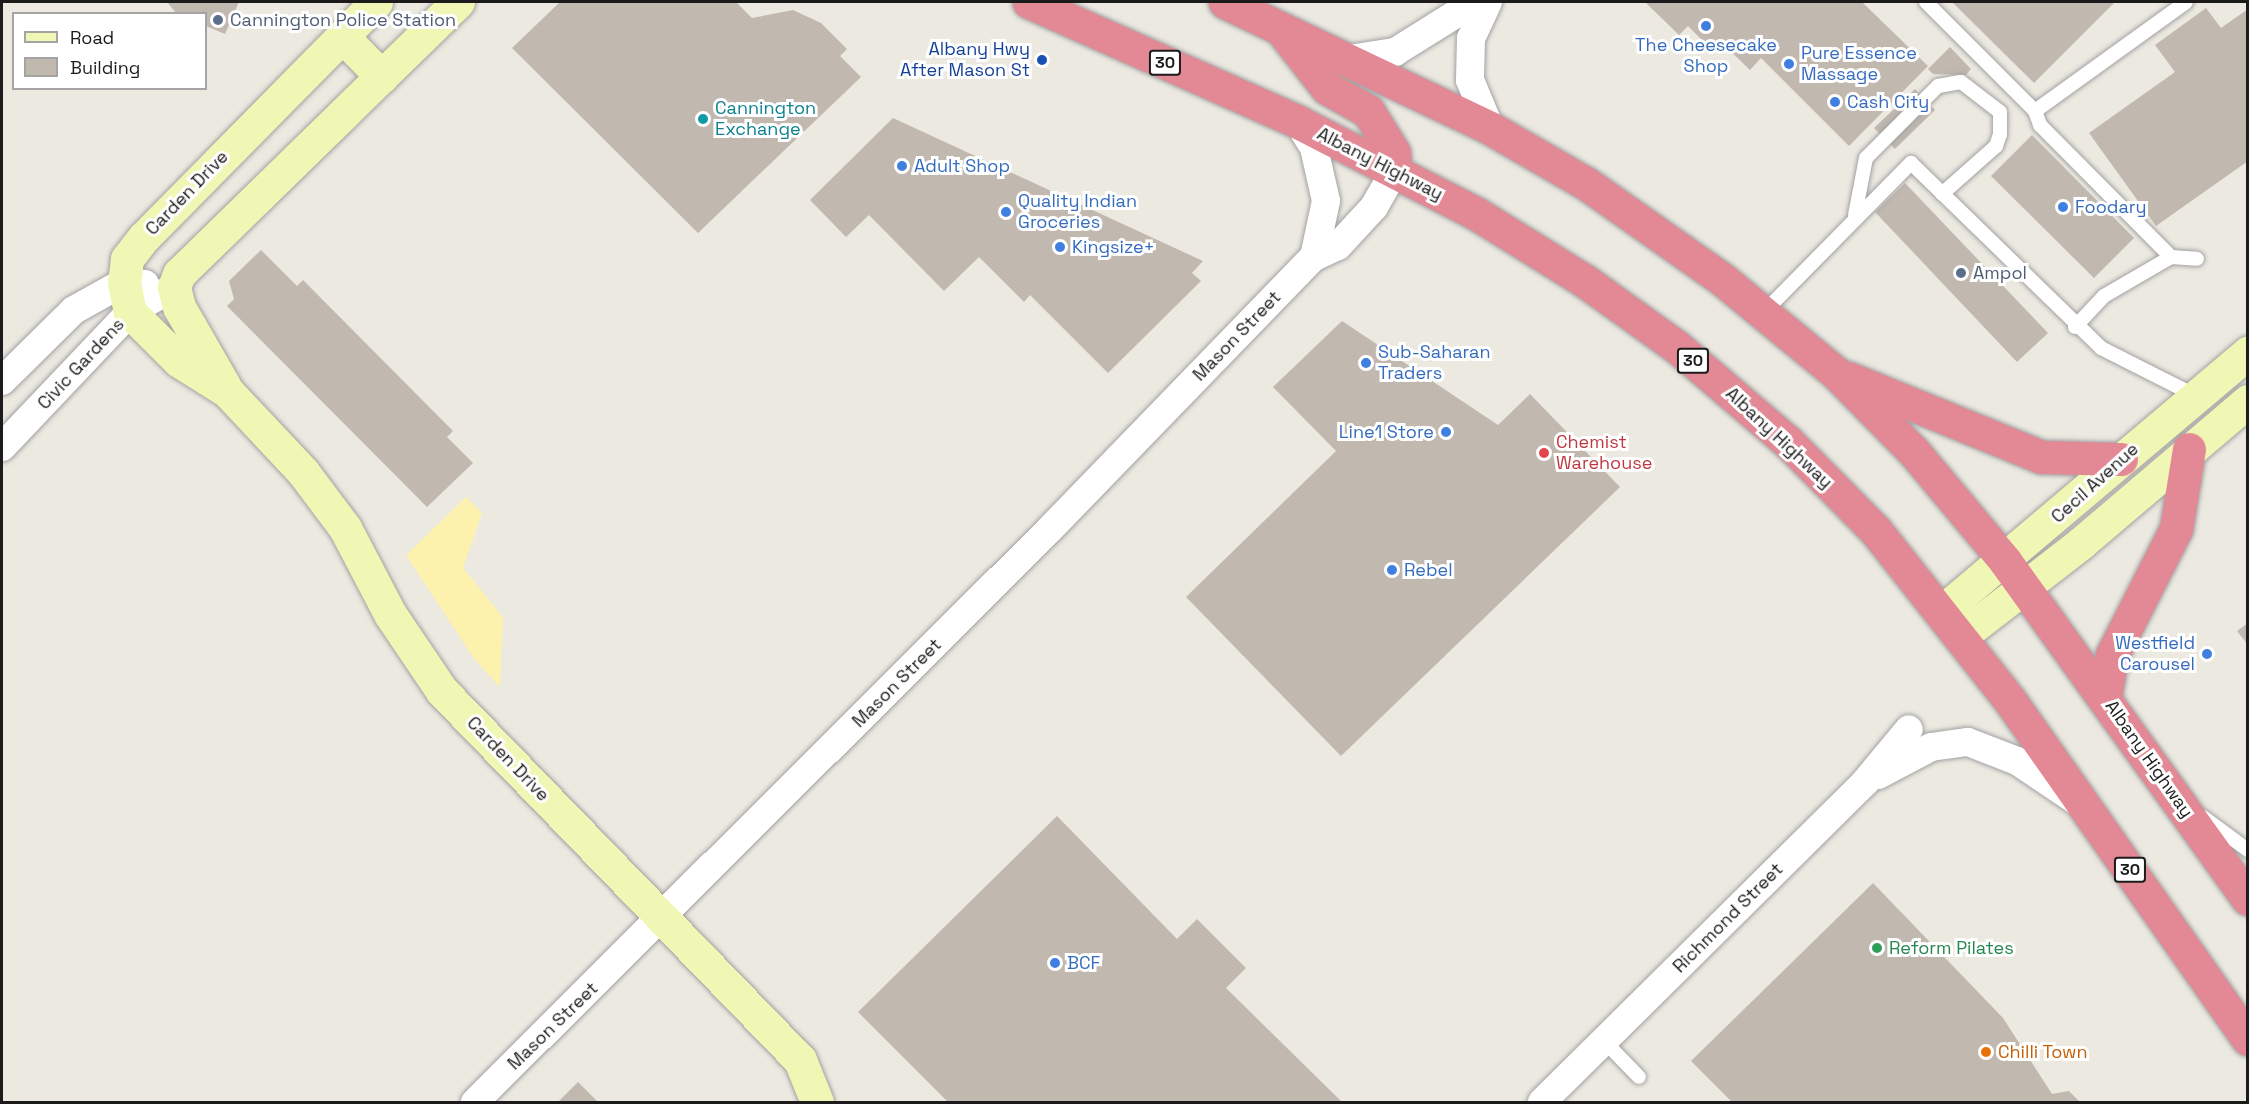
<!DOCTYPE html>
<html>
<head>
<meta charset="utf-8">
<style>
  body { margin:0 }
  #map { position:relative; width:2249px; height:1104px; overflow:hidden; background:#ece9e1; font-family:"Space Grotesk",sans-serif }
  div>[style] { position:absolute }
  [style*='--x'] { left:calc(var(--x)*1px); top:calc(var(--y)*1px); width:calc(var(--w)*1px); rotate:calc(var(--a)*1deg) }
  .sand>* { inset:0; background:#fdf1ae }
  .building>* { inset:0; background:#c1b8b0 }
  .roads { filter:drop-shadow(0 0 2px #a2a2a2) drop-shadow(0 0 2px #a2a2a2) }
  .lane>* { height:14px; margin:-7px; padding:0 7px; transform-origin:7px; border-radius:7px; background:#fff }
  .street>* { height:28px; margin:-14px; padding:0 14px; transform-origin:14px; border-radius:14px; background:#fff }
  .secondary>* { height:33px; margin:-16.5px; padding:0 16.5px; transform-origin:16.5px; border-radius:16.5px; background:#f0f7b4 }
  .highway>* { height:33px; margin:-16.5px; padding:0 16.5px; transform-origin:16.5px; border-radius:16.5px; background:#e38995 }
  .dots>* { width:16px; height:16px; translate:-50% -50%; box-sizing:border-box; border:3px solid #fff; border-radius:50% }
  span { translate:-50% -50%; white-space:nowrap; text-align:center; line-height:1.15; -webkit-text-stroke:6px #fff; paint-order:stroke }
  .shield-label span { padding:2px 4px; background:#fff; border:2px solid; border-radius:4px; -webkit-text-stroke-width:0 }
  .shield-label { font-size:16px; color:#1b1b1b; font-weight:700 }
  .service-label { font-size:18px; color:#4e5e75 }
  .left { translate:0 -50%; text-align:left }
  .shop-label { font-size:18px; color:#366cbe }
  .right { translate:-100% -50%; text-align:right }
  .transit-label { font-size:18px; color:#164399 }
  .culture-label { font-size:18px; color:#0d838f }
  .street-label { font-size:18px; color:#1b1b1b }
  .health-label { font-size:18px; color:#be3a42 }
  .leisure-label { font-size:18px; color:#27864d }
  .food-label { font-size:18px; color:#c56008 }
  .frame { position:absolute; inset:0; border:3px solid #1b1b1b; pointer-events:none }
  .legend { position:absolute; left:12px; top:12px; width:195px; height:78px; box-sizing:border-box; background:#fff; border:2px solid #a4a4a4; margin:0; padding:8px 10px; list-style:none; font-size:18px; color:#1b1b1b }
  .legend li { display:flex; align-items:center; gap:12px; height:30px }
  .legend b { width:30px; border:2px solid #a4a4a4 }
</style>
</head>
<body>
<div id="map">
  <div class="sand">
    <div style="clip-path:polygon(466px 497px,482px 513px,463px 568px,503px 617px,500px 687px,475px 660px,406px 555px)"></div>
  </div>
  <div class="building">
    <div style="clip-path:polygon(167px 2px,239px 2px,225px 34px,206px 26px,206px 14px,177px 14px)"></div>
    <div style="clip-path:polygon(560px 2px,736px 2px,752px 18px,793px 10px,821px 23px,847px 49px,840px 56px,861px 77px,698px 233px,512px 48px)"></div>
    <div style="clip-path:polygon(1645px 2px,1862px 2px,1928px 66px,1849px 146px,1761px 58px,1750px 70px,1720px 41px,1711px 49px,1688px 26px,1679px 35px)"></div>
    <div style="clip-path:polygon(1952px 2px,2115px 2px,2034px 83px)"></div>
    <div style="clip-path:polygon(2206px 8px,2221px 28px,2248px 9px,2248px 161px,2156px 226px,2089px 133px,2175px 72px,2155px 45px)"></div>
    <div style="clip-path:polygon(1950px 47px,1971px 69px,1966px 75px,1933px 74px,1928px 69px)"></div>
    <div style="clip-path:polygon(1915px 89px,1935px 110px,1895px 149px,1874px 128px)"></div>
    <div style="clip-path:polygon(893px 118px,1203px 261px,1192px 273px,1201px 281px,1108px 373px,1030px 295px,1024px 302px,979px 257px,944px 291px,869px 215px,846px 237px,810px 200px)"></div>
    <div style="clip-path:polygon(2032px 135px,2134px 238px,2094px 278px,1991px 176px)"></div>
    <div style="clip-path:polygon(1905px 183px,2048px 333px,2017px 362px,1875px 212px)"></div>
    <div style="clip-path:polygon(261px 250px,297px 286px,303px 280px,453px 431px,447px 437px,473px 463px,427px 507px,227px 306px,234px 299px,229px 281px)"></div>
    <div style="clip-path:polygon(1342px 321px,1498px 425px,1530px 394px,1620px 487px,1341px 756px,1186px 597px,1336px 451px,1273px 387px)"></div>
    <div style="clip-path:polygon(2248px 623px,2248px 645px,2237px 631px)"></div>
    <div style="clip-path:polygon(1057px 816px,1177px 939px,1197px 919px,1246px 968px,1226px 988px,1342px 1102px,948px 1102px,858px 1012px)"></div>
    <div style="clip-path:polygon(1873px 883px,2003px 1018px,2052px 1094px,2069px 1091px,2080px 1102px,1732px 1102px,1691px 1061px)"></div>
    <div style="clip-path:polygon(578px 1082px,598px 1102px,558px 1102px)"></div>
  </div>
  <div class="roads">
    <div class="lane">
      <div style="--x:1926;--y:2;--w:154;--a:45"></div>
      <div style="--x:2035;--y:111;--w:186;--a:-35.8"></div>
      <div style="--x:2035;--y:111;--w:15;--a:70"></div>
      <div style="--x:2040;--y:125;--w:186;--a:45.2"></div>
      <div style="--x:1855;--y:215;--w:58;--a:-79.1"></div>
      <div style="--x:1866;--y:158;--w:102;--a:-45"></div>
      <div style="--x:1938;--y:86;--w:23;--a:-10"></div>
      <div style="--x:1961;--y:82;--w:49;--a:37.6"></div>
      <div style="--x:2000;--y:112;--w:22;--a:90"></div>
      <div style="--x:2000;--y:134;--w:13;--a:108"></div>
      <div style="--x:1996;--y:146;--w:72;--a:138.4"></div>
      <div style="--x:1763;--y:313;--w:211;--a:-45.4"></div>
      <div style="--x:1911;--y:163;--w:265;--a:44.2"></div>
      <div style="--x:2101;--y:348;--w:106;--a:26.8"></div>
      <div style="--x:2075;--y:327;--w:42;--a:-46.9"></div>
      <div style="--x:2104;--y:296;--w:78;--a:-30.2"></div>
      <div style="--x:2171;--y:257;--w:26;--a:4"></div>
      <div style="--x:2203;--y:817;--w:56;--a:36.3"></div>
      <div style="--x:1604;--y:1041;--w:50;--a:45.8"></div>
    </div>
    <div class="street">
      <div style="--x:1488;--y:2;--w:40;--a:115"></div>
      <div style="--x:1471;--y:38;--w:42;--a:91.4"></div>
      <div style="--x:1470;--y:80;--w:52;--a:67.4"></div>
      <div style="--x:1349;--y:59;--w:47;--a:-8.7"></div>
      <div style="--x:1395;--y:52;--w:94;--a:-32"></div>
      <div style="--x:1298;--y:122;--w:31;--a:58"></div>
      <div style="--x:1314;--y:148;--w:54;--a:77.2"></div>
      <div style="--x:1326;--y:201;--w:57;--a:102.1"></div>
      <div style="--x:2;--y:381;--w:101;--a:-44.6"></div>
      <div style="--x:74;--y:310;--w:57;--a:-29.2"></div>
      <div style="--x:124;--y:282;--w:21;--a:5"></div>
      <div style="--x:2;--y:447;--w:186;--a:-46.5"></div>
      <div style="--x:130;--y:312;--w:51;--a:-29.6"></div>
      <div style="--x:1878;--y:775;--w:60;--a:-27.8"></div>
      <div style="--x:1931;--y:747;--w:37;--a:-8"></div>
      <div style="--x:1968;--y:742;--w:53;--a:21.2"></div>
      <div style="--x:2017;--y:761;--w:73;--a:33.9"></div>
      <div style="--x:475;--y:1102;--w:810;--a:-44.9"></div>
      <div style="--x:1049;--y:530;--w:380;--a:-45.9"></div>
      <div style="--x:1314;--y:257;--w:26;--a:-25"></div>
      <div style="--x:1338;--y:246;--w:53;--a:-47.3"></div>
      <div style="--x:1374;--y:207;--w:43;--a:-60.4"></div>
      <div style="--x:1542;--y:1102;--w:456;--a:-44.7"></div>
      <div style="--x:1866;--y:781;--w:67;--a:-50.4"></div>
    </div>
    <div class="secondary">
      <div style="--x:376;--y:2;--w:330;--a:134.6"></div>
      <div style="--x:144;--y:237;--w:28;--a:128"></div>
      <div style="--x:127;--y:259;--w:23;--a:97"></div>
      <div style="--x:124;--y:282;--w:31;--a:79"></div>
      <div style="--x:130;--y:312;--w:69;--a:45"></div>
      <div style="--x:179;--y:361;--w:57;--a:32"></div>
      <div style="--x:227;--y:391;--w:111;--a:46.8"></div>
      <div style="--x:303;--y:472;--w:70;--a:53.1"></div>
      <div style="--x:345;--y:528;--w:97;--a:62.4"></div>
      <div style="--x:390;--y:614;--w:93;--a:56"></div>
      <div style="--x:442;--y:691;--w:514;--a:45.87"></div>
      <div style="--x:800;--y:1060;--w:45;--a:68"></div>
      <div style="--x:342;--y:36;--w:57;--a:45.7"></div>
      <div style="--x:225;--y:387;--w:92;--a:-119.9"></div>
      <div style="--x:179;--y:307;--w:21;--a:-104"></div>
      <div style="--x:174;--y:287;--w:14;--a:-69"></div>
      <div style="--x:179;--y:274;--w:390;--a:-44.3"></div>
      <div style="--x:1941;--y:612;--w:402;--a:-40.2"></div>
      <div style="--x:1960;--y:637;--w:153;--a:-37.8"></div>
      <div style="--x:2081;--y:543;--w:219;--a:-40.4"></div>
    </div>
    <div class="highway">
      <div style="--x:1029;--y:2;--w:295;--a:24"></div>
      <div style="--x:1298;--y:122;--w:201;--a:27.2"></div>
      <div style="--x:1477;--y:214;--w:127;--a:31.8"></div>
      <div style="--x:1585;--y:281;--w:113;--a:35.7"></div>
      <div style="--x:1677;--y:347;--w:146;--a:40.6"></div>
      <div style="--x:1788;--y:442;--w:125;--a:45.3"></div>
      <div style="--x:1876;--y:531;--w:218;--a:51.7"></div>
      <div style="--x:2011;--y:702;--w:412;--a:54.9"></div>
      <div style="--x:1225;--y:2;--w:293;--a:25.4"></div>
      <div style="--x:1490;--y:128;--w:112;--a:30"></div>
      <div style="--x:1587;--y:184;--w:165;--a:35.1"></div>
      <div style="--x:1722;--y:279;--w:148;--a:39.5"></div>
      <div style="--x:1836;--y:373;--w:111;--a:45.4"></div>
      <div style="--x:1914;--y:452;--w:142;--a:50.1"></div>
      <div style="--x:2005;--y:561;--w:416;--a:54.3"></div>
      <div style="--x:1284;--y:33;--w:70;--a:52"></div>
      <div style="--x:1327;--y:88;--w:47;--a:29.3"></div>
      <div style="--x:1368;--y:111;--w:49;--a:58.2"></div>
      <div style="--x:1394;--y:153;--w:17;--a:87"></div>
      <div style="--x:1848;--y:378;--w:209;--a:22.2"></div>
      <div style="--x:2042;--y:457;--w:79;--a:1.5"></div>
      <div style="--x:2105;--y:697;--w:43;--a:-80.5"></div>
      <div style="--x:2112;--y:655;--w:141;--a:-63.1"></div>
      <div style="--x:2176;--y:529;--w:81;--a:-80.8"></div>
    </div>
  </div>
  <div class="dots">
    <div style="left:218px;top:20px;background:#5c6f8a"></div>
    <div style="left:1706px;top:26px;background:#3f7fe0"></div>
    <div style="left:1042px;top:60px;background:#1a4fb4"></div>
    <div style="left:1789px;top:64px;background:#3f7fe0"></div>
    <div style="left:1835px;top:102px;background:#3f7fe0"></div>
    <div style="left:703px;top:119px;background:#0f9aa8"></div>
    <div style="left:902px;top:166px;background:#3f7fe0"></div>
    <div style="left:2063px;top:207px;background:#3f7fe0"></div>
    <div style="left:1006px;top:212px;background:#3f7fe0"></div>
    <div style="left:1060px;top:247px;background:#3f7fe0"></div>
    <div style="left:1961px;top:273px;background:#5c6f8a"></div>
    <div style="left:1366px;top:363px;background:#3f7fe0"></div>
    <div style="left:1446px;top:432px;background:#3f7fe0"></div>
    <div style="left:1544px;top:453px;background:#e0444e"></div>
    <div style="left:1392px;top:570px;background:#3f7fe0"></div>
    <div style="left:2207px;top:654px;background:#3f7fe0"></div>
    <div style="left:1877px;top:948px;background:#2e9e5b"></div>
    <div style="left:1055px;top:963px;background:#3f7fe0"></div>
    <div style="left:1986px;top:1052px;background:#e8710a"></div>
  </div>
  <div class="shield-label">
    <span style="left:1165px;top:63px">30</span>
    <span style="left:1693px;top:361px">30</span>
    <span style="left:2130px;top:870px">30</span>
  </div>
  <div class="service-label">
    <span class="left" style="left:230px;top:20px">Cannington Police Station</span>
    <span class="left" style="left:1973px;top:273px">Ampol</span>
  </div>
  <div class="shop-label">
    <span style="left:1706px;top:56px">The Cheesecake<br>Shop</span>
    <span class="left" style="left:1801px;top:64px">Pure Essence<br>Massage</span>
    <span class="left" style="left:1847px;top:102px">Cash City</span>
    <span class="left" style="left:914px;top:166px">Adult Shop</span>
    <span class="left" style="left:1018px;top:212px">Quality Indian<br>Groceries</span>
    <span class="left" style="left:2075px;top:207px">Foodary</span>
    <span class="left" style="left:1072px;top:247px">Kingsize+</span>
    <span class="left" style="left:1378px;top:363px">Sub-Saharan<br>Traders</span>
    <span class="right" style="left:1434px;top:432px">Line1 Store</span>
    <span class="left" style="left:1404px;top:570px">Rebel</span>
    <span class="right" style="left:2195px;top:654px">Westfield<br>Carousel</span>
    <span class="left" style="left:1067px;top:963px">BCF</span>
  </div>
  <div class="transit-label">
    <span class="right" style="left:1030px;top:60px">Albany Hwy<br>After Mason St</span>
  </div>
  <div class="culture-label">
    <span class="left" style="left:715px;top:119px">Cannington<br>Exchange</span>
  </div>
  <div class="street-label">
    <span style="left:1380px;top:164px;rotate:27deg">Albany Highway</span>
    <span style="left:187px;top:193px;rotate:-46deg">Carden Drive</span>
    <span style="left:1237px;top:336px;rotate:-46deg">Mason Street</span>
    <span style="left:81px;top:364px;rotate:-47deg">Civic Gardens</span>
    <span style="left:1779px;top:438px;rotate:43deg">Albany Highway</span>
    <span style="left:2095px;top:483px;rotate:-42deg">Cecil Avenue</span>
    <span style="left:897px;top:683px;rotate:-45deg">Mason Street</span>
    <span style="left:508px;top:759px;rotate:46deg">Carden Drive</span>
    <span style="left:2149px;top:759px;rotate:55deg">Albany Highway</span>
    <span style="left:1728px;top:918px;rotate:-45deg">Richmond Street</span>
    <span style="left:553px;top:1026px;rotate:-44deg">Mason Street</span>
  </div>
  <div class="health-label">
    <span class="left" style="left:1556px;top:453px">Chemist<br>Warehouse</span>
  </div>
  <div class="leisure-label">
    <span class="left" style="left:1889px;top:948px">Reform Pilates</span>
  </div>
  <div class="food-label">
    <span class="left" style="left:1998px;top:1052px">Chilli Town</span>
  </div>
  <div class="frame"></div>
  <ul class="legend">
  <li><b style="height:8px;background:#f0f7b4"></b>Road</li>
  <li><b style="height:16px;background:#c1b8b0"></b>Building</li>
  </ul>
</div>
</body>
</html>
